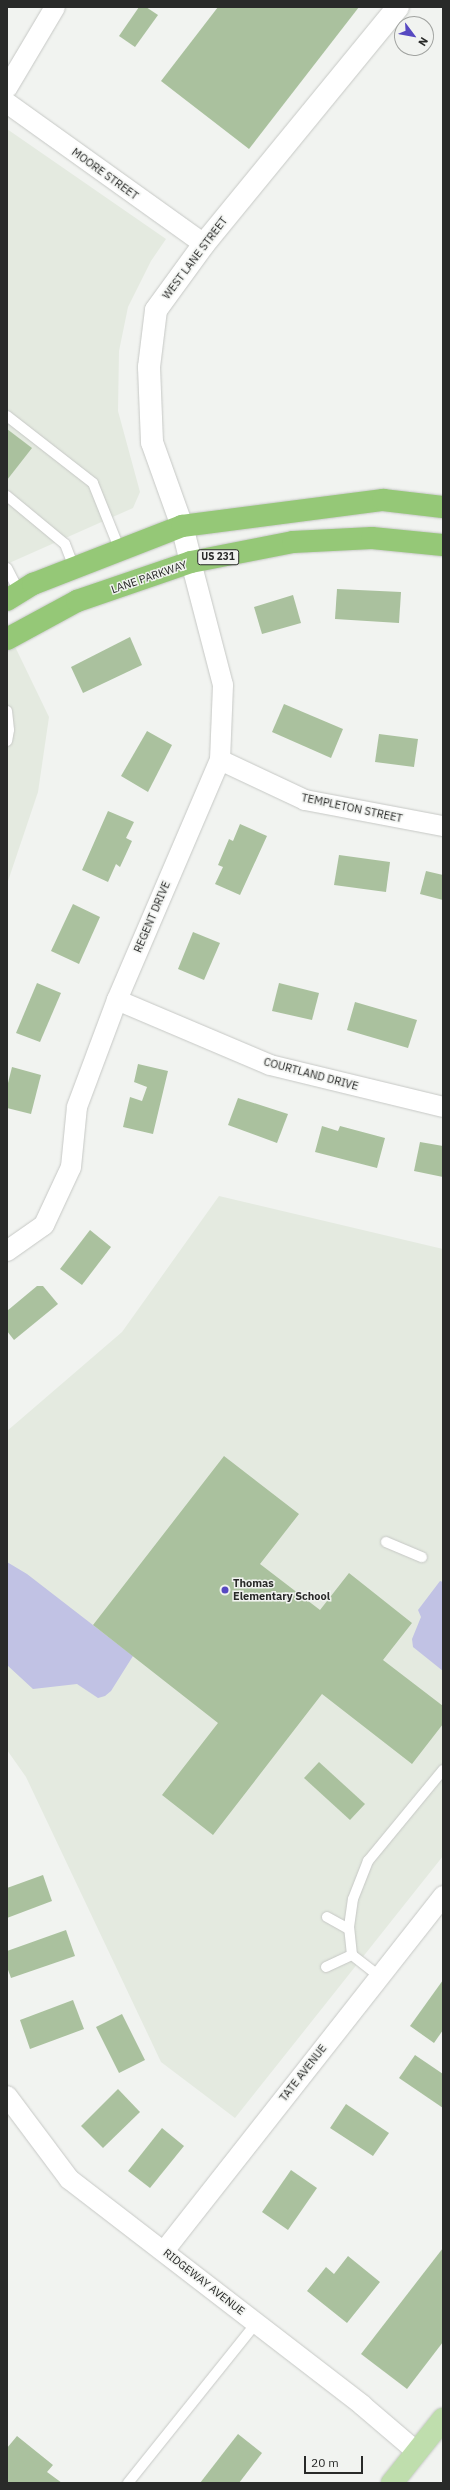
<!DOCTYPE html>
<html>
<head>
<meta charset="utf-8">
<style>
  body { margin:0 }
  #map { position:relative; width:450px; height:2490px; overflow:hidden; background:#f1f3f0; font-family:"IBM Plex Sans",sans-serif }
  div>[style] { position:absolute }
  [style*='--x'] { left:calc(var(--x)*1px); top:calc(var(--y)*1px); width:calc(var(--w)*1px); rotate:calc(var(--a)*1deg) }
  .built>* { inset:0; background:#e4eae0 }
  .green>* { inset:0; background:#c1c2e4 }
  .building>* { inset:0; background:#aac19e }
  .roads { filter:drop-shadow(0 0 1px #c6c8c5) drop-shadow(0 0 1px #c6c8c5) }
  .lane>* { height:10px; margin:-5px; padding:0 5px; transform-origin:5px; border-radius:5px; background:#fff }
  .street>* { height:20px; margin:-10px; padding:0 10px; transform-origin:10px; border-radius:10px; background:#fff }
  .secondary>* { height:22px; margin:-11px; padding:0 11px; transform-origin:11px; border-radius:11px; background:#fff }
  .primary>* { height:22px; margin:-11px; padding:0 11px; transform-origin:11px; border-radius:11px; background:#bfdead }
  .highway>* { height:22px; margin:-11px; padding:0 11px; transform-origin:11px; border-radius:11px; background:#95c877 }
  .dots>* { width:11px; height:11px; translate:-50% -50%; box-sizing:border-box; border:2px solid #f1f3f0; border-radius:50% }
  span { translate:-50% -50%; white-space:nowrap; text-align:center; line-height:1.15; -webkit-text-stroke:3px #f1f3f0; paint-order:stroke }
  .shield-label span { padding:1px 3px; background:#f1f3f0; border:1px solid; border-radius:3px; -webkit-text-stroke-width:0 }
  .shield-label { font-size:10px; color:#292a29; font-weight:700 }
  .street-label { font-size:11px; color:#292a29 }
  .poi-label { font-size:11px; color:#292a29; font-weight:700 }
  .left { translate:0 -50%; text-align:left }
  .frame { position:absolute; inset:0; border:8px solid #292a29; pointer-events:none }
  .north { position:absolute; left:394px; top:16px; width:40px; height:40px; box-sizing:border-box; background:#f1f3f0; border:1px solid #a1a3a0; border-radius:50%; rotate:122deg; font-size:11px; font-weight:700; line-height:16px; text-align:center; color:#292a29 }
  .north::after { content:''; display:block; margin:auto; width:14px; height:18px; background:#5749c1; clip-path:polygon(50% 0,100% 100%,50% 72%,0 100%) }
  .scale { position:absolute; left:304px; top:2456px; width:59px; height:18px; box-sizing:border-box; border:2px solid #292a29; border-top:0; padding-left:5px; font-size:12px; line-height:14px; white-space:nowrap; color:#292a29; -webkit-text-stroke:3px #f1f3f0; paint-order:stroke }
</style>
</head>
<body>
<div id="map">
  <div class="built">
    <div style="clip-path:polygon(7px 129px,166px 239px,151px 261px,128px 307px,119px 351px,118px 411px,140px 492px,133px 508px,7px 564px)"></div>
    <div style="clip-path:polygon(7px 630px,49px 717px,38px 792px,7px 884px)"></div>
    <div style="clip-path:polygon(219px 1196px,443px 1249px,443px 1856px,235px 2118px,161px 2062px,26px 1777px,7px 1750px,7px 1431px,122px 1332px)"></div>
  </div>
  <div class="green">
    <div style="clip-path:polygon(7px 1562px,27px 1574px,133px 1656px,111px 1691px,105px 1696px,98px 1698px,77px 1684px,33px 1689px,7px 1665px)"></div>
    <div style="clip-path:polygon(440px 1581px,443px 1582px,443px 1671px,413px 1647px,412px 1639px,421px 1617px,418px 1610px)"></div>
  </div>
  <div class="building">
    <div style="clip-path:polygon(139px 7px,146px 7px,158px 15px,135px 47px,119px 36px)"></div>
    <div style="clip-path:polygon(218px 7px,359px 7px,249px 149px,161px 81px)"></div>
    <div style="clip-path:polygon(7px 429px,32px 448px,7px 480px)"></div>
    <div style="clip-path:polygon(337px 589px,401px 592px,399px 623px,335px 619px)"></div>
    <div style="clip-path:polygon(293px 595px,301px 623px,262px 634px,254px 607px)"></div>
    <div style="clip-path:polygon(130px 637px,142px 665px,83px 693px,71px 667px)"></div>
    <div style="clip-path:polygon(284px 704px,343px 729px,331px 758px,272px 732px)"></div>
    <div style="clip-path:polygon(147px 731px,172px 745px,148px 792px,121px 776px)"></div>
    <div style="clip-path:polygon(379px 734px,418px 739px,414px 767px,375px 762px)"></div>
    <div style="clip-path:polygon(108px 811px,134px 822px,126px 838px,132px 841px,120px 867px,116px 864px,108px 882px,82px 870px)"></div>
    <div style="clip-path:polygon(240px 824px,267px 836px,240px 895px,215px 884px,223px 867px,218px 865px,229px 839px,233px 841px)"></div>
    <div style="clip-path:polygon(339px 855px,390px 862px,386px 892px,334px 885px)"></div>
    <div style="clip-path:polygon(426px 871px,443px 875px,443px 900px,420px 894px)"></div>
    <div style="clip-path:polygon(73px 904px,100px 917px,79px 964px,51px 951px)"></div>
    <div style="clip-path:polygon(193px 932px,220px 943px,204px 980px,178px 969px)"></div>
    <div style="clip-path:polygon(37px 983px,61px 993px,40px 1042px,16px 1033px)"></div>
    <div style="clip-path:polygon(279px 983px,319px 993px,312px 1020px,272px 1011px)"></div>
    <div style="clip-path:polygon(355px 1002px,417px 1020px,408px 1048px,347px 1030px)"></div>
    <div style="clip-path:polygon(138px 1064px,168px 1071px,153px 1134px,123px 1127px,130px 1097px,142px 1101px,147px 1087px,134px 1082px)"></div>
    <div style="clip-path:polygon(12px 1067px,41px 1075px,31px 1114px,7px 1108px,7px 1087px)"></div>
    <div style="clip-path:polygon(238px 1098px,288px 1114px,277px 1143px,228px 1125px)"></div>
    <div style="clip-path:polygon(322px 1126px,338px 1131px,340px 1126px,385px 1138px,377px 1168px,315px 1152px)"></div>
    <div style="clip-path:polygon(420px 1142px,443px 1146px,443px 1177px,414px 1171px)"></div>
    <div style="clip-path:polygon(90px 1230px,111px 1247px,82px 1285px,60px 1269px)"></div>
    <div style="clip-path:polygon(37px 1286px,43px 1286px,58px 1304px,14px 1340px,7px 1331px,7px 1311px)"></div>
    <div style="clip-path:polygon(224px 1456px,299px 1514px,260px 1564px,320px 1610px,349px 1573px,412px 1623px,383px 1660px,443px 1706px,443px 1724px,412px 1764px,322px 1694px,213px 1835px,162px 1795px,218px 1723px,93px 1625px)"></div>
    <div style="clip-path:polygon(319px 1762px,365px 1804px,350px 1820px,304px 1778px)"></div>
    <div style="clip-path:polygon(43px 1875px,52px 1901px,7px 1918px,7px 1888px)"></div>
    <div style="clip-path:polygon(66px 1930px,75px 1956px,11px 1978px,7px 1967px,7px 1951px)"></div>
    <div style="clip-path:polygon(443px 1980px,443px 2030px,434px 2043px,410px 2026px)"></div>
    <div style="clip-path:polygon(73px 2000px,84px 2029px,30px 2049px,20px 2020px)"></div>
    <div style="clip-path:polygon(122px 2014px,145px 2060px,119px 2073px,96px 2027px)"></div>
    <div style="clip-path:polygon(415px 2055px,443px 2074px,443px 2108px,399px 2078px)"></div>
    <div style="clip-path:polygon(118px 2089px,140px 2112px,103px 2148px,81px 2126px)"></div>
    <div style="clip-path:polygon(346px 2104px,389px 2133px,373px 2156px,330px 2128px)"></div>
    <div style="clip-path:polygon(162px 2128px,184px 2146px,150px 2188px,128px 2171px)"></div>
    <div style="clip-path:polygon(291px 2170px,317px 2188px,288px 2230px,262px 2212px)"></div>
    <div style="clip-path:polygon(443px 2248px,443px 2342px,407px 2389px,361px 2354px)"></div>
    <div style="clip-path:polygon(348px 2256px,380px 2282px,347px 2323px,307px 2291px,326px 2267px,334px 2274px)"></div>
    <div style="clip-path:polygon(238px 2434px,262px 2453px,239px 2483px,200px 2483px)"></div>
    <div style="clip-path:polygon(17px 2436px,53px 2465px,47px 2472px,62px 2483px,7px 2483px,7px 2448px)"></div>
  </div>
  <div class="roads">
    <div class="lane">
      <div style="--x:7;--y:416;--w:109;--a:37.9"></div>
      <div style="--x:93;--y:483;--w:72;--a:68.1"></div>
      <div style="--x:7;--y:496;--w:75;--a:39.6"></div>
      <div style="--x:65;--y:544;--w:26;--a:69"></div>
      <div style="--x:7;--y:568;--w:27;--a:63"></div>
      <div style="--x:7;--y:711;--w:19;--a:84"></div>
      <div style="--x:9;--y:730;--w:11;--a:100"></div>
      <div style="--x:386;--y:1542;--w:39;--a:23"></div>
      <div style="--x:327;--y:1917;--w:25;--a:29"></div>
      <div style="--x:326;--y:1967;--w:29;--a:-25"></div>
      <div style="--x:379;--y:1976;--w:34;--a:-142"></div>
      <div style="--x:352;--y:1955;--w:28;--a:-96"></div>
      <div style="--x:349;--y:1927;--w:28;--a:-82"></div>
      <div style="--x:353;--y:1899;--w:41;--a:-68.5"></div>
      <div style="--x:368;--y:1861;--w:118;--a:-50.5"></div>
      <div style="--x:128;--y:2483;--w:205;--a:-51.3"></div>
    </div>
    <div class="street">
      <div style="--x:7;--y:88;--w:94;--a:-59.3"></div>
      <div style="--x:7;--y:103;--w:242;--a:35.6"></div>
      <div style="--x:220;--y:760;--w:94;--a:25.2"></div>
      <div style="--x:305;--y:800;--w:140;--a:10.7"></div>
      <div style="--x:117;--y:1000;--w:166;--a:23"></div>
      <div style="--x:270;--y:1065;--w:178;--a:13.6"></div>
      <div style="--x:7;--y:1251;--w:45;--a:-35.1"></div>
      <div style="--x:44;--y:1225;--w:64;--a:-65"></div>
      <div style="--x:71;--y:1167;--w:60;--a:-84.3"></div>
      <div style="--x:77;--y:1107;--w:114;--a:-69.5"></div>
      <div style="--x:117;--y:1000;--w:261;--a:-66.8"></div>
      <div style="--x:220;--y:760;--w:75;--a:-87.7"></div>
      <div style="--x:223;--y:685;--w:127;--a:-104.6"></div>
      <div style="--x:7;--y:2096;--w:104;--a:53.2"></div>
      <div style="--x:69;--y:2179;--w:370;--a:37.6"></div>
      <div style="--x:362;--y:2405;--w:72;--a:40.5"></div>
      <div style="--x:164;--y:2251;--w:452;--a:-51.8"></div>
    </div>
    <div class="secondary">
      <div style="--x:191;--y:562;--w:37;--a:-104"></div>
      <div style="--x:182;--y:526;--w:89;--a:-109.7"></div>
      <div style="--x:152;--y:442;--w:75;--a:-92.3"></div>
      <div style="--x:149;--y:367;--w:57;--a:-83"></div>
      <div style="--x:156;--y:310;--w:82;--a:-54"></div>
      <div style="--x:204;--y:244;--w:306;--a:-50.7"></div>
    </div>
    <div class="primary">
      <div style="--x:392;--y:2483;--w:82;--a:-51.4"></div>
    </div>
    <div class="highway">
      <div style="--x:7;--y:600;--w:31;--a:-32"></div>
      <div style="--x:33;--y:584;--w:160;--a:-21.3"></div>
      <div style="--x:182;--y:526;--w:203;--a:-7.4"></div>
      <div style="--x:383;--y:500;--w:60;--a:6.7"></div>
      <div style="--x:7;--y:639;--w:80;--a:-28.5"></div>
      <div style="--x:77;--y:601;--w:120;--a:-18.9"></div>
      <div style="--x:191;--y:562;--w:104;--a:-11.1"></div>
      <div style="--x:293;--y:542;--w:79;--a:-2.9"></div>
      <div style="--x:372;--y:538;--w:71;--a:5.6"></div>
    </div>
  </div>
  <div class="dots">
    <div style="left:225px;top:1590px;background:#5749c1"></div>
  </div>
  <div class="shield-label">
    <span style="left:218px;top:557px">US 231</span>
  </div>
  <div class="street-label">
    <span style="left:105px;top:174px;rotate:36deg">MOORE STREET</span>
    <span style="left:195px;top:258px;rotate:-53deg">WEST LANE STREET</span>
    <span style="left:149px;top:577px;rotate:-19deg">LANE PARKWAY</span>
    <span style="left:352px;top:808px;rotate:12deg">TEMPLETON STREET</span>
    <span style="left:152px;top:917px;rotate:-67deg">REGENT DRIVE</span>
    <span style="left:311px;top:1074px;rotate:15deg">COURTLAND DRIVE</span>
    <span style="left:303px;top:2073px;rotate:-52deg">TATE AVENUE</span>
    <span style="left:204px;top:2282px;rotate:38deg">RIDGEWAY AVENUE</span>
  </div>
  <div class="poi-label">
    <span class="left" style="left:233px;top:1590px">Thomas<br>Elementary School</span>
  </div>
  <div class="frame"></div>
  <div class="north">N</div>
  <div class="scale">20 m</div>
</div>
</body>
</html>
